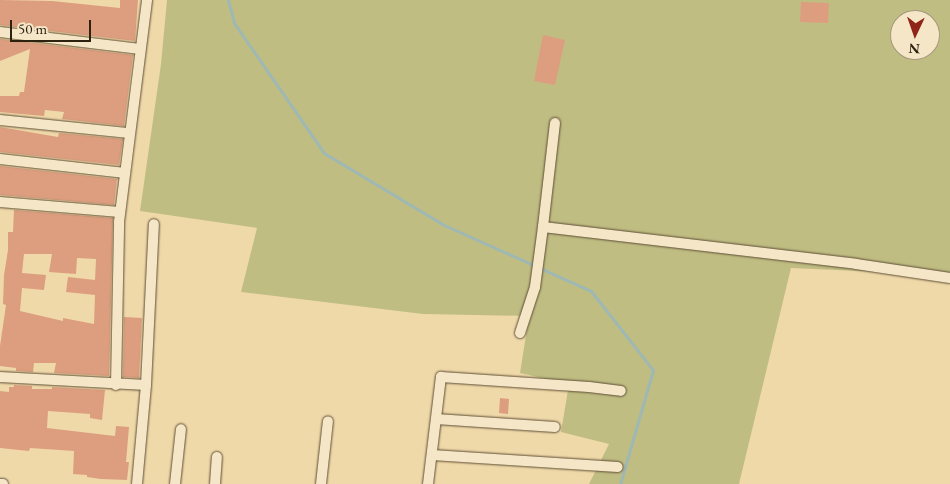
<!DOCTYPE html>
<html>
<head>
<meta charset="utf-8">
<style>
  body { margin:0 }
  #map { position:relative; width:950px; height:484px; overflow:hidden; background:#f0d9a9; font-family:"EB Garamond",serif }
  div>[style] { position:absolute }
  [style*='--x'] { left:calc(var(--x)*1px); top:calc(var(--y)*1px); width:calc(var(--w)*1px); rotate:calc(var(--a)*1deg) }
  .green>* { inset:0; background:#c0bd83 }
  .stream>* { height:3px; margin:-1.5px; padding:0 1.5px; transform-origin:1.5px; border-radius:1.5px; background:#9eb8b3 }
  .building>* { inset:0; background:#dc9e7f }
  .roads { filter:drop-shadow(0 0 1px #5e4f36) drop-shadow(0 0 1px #5e4f36) }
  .minor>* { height:10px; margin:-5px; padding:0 5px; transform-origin:5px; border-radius:5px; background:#f5e6c7 }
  span { translate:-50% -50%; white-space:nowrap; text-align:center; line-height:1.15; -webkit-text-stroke:4.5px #f5e6c7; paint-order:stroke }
  .north { position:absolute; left:890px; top:10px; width:50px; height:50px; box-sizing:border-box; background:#f5e6c7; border:1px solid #a5977e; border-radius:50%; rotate:183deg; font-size:14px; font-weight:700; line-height:20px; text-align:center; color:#2d2110 }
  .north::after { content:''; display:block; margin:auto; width:18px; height:22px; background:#8f2418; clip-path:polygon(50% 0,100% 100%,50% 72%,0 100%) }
  .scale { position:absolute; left:10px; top:20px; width:81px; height:22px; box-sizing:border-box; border:2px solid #2d2110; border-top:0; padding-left:6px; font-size:15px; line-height:18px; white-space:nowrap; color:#2d2110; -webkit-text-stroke:4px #f5e6c7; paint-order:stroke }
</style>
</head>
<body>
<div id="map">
  <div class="green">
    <div style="clip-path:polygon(evenodd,167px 0,950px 0,950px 275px,791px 268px,739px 484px,589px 484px,609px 444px,561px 432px,569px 384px,520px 373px,529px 316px,423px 314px,241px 292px,257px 228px,140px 211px,161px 64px,167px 0,900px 20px,930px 20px,930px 50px,900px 50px,900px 20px)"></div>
  </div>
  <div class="stream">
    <div style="--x:228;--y:0;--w:24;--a:75"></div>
    <div style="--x:234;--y:23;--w:158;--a:55.3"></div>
    <div style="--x:324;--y:153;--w:138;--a:31"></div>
    <div style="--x:442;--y:224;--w:163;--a:24.2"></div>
    <div style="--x:591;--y:291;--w:100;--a:51.9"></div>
    <div style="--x:653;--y:370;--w:119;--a:106.1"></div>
  </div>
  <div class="building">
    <div style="clip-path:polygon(0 0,52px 1px,120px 8px,120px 0,138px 0,135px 41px,0 25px)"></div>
    <div style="clip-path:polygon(801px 2px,829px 3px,828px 23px,800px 22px)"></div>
    <div style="clip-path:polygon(543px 35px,565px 40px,555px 85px,534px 81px)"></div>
    <div style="clip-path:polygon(0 39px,133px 55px,124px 126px,62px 119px,64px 112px,45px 110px,44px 116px,0 112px,0 96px,19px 96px,20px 92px,24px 92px,30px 49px,0 61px)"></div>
    <div style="clip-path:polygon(0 127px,58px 137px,59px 133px,123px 139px,119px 165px,0 152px)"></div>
    <div style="clip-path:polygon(0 166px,117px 179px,114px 205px,0 195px)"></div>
    <div style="clip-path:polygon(evenodd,14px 210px,113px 218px,109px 376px,54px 373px,56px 363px,34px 363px,33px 372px,16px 371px,16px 368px,0 366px,0 346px,6px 305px,3px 304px,4px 275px,8px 250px,8px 232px,13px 232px,14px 210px,24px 254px,52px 254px,49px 272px,76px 274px,77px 258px,96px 259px,95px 280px,68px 277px,66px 292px,95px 295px,94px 324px,63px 318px,63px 321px,20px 311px,22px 288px,44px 290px,46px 275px,22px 273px,24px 254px)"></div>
    <div style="clip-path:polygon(124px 317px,142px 318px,139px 378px,123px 377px)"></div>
    <div style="clip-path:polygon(14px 385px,32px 386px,32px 389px,52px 389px,52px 387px,105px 390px,102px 420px,90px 418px,90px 414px,48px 411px,47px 428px,115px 436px,116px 426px,129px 427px,126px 462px,129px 462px,127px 480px,101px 479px,87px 477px,87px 475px,73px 474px,74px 451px,30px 448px,29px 451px,0 448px,0 391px,9px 392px,9px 387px,14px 387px)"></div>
    <div style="clip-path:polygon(500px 398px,509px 399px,508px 414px,499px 413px)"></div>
  </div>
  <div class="roads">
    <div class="minor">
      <div style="--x:0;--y:32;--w:141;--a:6.9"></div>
      <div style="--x:0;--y:120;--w:130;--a:5.8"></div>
      <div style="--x:555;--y:123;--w:105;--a:96.6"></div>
      <div style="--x:543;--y:227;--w:315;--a:6.7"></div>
      <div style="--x:856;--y:264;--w:95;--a:8.5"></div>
      <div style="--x:0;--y:159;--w:126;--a:6.4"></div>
      <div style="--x:0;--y:202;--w:120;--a:4.8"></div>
      <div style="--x:520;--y:333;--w:48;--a:-71.9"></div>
      <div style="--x:535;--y:287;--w:61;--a:-82.4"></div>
      <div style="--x:0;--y:377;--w:146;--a:3.1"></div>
      <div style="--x:116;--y:385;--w:163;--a:-88.9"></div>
      <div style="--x:119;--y:222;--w:224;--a:-82.8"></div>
      <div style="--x:436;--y:419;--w:119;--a:3.8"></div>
      <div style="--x:432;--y:455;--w:186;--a:3.7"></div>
      <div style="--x:0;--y:484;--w:3;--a:0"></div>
      <div style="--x:137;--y:484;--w:99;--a:-84.8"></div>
      <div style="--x:146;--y:385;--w:161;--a:-87.2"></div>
      <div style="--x:175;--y:484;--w:55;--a:-83.8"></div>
      <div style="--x:215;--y:484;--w:27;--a:-86"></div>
      <div style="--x:321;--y:484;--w:63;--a:-83.7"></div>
      <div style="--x:428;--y:484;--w:108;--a:-83.1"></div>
      <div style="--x:441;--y:377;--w:148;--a:3.9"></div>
      <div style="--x:589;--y:387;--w:32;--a:7"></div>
    </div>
  </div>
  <div class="north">N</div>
  <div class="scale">50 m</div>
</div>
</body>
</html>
